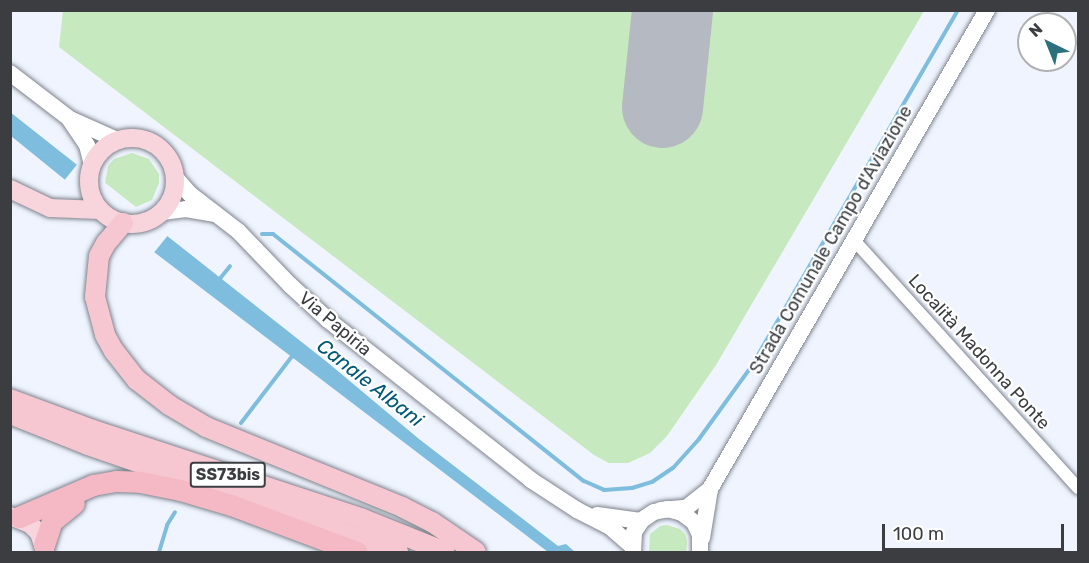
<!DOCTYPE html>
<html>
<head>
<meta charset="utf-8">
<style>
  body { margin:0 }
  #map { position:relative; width:1089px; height:563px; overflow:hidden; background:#eff4fe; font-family:Rubik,sans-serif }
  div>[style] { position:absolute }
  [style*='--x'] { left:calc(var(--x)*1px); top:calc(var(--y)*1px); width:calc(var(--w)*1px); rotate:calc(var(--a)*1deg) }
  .green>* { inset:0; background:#c6e9bf }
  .water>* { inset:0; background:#7ebddd }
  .pier>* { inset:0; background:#eff4fe }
  .stream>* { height:4px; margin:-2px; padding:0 2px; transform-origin:2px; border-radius:2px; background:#7ebddd }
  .runway>* { height:81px; margin:-40.5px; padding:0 40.5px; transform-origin:40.5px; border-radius:40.5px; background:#b5b9c1 }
  .roads { filter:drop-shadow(0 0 2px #7f838d) drop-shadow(0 0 2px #7f838d) }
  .minor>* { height:12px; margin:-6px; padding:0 6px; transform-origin:6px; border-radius:6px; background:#fff }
  .secondary>* { height:16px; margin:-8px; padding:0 8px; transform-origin:8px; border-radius:8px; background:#fff }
  .primary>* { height:18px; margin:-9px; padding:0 9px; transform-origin:9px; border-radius:9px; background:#f8d5dc }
  .primary>.ring { margin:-9px; padding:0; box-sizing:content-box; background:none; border:18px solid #f8d5dc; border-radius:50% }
  .trunk>* { height:20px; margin:-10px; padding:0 10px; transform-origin:10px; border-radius:10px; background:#f6c7d0 }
  .motorway>* { height:21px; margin:-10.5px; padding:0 10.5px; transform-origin:10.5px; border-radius:10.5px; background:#f4b9c4 }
  span { translate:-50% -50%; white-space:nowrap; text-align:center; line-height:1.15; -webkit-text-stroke:4.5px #fff; paint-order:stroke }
  .shield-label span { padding:2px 4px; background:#fff; border:2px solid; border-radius:4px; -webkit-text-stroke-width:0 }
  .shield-label { font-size:16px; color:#3b3d41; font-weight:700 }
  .street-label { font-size:18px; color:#3b3d41 }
  .water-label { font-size:20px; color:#005977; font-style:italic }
  .frame { position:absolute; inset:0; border:12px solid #3b3d41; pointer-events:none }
  .north { position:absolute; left:1017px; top:12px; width:60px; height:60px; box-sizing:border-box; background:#fff; border:2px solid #b1b1b3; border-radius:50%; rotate:317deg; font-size:16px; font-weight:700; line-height:24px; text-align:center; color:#3b3d41 }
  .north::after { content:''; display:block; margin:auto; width:21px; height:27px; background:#2a717e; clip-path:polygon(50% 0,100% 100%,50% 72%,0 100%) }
  .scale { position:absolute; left:882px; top:524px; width:182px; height:27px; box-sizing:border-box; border:3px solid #3b3d41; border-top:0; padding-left:8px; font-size:18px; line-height:21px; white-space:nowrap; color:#3b3d41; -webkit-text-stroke:4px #fff; paint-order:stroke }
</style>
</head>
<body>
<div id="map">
  <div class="green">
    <div style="clip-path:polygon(63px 10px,924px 10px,924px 11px,716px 365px,667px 436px,650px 453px,628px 463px,609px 463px,594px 455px,59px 47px)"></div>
    <div style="clip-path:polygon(132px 153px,149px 159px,159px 174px,159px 183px,152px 200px,136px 207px,105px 183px,108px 166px,114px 159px)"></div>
    <div style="clip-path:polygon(667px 525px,680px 529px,685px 534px,687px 541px,686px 552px,649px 552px,650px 534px,660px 526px)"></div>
  </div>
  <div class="water">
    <div style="clip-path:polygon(10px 112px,327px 362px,419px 439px,558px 546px,566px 544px,575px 552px,548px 552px,154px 252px,11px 136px)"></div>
  </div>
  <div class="pier">
    <div style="clip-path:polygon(79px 162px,169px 234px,152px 255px,63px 182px)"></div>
  </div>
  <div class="stream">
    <div style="--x:262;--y:234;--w:11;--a:0"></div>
    <div style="--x:273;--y:234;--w:397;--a:38.5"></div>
    <div style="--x:584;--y:481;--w:22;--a:24"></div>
    <div style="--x:604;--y:490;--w:28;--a:-4"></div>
    <div style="--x:632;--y:488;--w:21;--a:-17"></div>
    <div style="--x:652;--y:482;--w:25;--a:-34"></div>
    <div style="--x:673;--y:468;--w:39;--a:-48"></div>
    <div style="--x:699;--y:439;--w:89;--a:-54.2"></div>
    <div style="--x:751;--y:367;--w:413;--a:-59.9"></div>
    <div style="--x:218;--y:281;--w:19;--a:-51"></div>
    <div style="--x:241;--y:423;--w:86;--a:-52.6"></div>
    <div style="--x:159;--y:552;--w:28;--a:-73"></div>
    <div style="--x:167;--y:525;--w:15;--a:-58"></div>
  </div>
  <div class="runway">
    <div style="--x:662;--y:107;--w:98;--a:-84.1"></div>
  </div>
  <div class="roads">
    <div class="minor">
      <div style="--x:853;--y:239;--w:336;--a:47.9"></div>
    </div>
    <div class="secondary">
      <div style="--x:10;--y:73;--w:76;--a:37.5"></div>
      <div style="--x:70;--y:119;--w:51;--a:24.1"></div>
      <div style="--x:70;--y:120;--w:30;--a:56"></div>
      <div style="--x:87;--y:145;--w:21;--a:76"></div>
      <div style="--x:175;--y:177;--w:23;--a:49"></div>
      <div style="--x:190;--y:194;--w:61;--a:37.6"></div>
      <div style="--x:238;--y:231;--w:75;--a:46.1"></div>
      <div style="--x:290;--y:285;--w:52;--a:42.6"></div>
      <div style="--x:328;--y:320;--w:258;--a:38.2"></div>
      <div style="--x:531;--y:480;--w:55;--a:33.1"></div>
      <div style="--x:577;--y:510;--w:37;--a:27"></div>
      <div style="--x:610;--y:527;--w:29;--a:41"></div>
      <div style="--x:162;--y:212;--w:24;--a:-7"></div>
      <div style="--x:186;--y:209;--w:27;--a:10"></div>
      <div style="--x:661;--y:510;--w:25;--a:-5"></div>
      <div style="--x:686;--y:508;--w:31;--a:-38"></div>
      <div style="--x:710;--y:489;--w:553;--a:-59.96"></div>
      <div style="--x:597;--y:515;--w:44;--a:7.8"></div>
      <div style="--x:702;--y:538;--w:50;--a:-80.7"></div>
      <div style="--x:633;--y:552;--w:20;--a:-87"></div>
      <div style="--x:634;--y:532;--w:14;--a:-56"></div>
      <div style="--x:642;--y:520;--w:14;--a:-34"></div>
      <div style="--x:654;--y:512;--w:14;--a:-12"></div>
      <div style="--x:668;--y:509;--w:15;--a:16"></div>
      <div style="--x:682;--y:513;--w:15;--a:37"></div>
      <div style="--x:694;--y:522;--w:14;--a:65"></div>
      <div style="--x:700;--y:535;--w:17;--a:90"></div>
    </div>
    <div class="primary">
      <div class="ring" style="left:89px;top:138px;width:68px;height:68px"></div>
      <div style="--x:10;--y:189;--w:44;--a:25.4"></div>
      <div style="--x:50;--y:208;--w:50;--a:2.3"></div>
      <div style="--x:10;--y:516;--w:22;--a:22"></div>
      <div style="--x:30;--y:524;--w:13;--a:45"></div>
      <div style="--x:39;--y:533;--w:20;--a:72"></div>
    </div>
    <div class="trunk">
      <div style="--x:123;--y:223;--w:26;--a:130"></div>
      <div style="--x:106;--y:243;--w:15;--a:118"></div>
      <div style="--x:99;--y:256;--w:41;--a:95.6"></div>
      <div style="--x:95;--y:297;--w:39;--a:75"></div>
      <div style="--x:105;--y:335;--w:18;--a:61"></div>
      <div style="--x:114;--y:351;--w:37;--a:52"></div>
      <div style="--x:137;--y:380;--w:41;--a:38"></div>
      <div style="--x:169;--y:405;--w:43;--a:30.7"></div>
      <div style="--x:206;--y:427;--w:212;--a:22.2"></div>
      <div style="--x:402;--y:507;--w:34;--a:27"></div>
      <div style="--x:432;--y:522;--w:53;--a:34.3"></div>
      <div style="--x:10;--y:399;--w:89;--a:20.5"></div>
      <div style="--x:93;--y:430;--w:284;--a:18.2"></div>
      <div style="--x:363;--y:519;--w:88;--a:21.9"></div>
      <div style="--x:10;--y:414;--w:84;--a:21.7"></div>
      <div style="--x:88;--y:445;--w:328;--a:19"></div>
    </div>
    <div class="motorway">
      <div style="--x:19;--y:517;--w:81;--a:-23.4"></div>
      <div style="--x:93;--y:485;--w:23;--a:-10"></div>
      <div style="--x:116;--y:481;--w:24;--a:2"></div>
      <div style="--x:140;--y:482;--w:41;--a:11.3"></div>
      <div style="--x:180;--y:490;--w:53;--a:16.4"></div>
      <div style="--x:231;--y:505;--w:134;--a:20.5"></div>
      <div style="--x:44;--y:545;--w:25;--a:-72"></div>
      <div style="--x:52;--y:521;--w:28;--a:-39"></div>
    </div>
  </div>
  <div class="shield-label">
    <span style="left:228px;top:475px">SS73bis</span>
  </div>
  <div class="street-label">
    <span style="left:831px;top:240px;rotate:-60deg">Strada Comunale Campo d'Aviazione</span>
    <span style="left:335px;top:324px;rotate:40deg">Via Papiria</span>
    <span style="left:979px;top:352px;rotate:48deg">Località Madonna Ponte</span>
  </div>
  <div class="water-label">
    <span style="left:370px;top:383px;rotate:38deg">Canale Albani</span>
  </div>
  <div class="frame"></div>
  <div class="north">N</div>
  <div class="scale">100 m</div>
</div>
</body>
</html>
